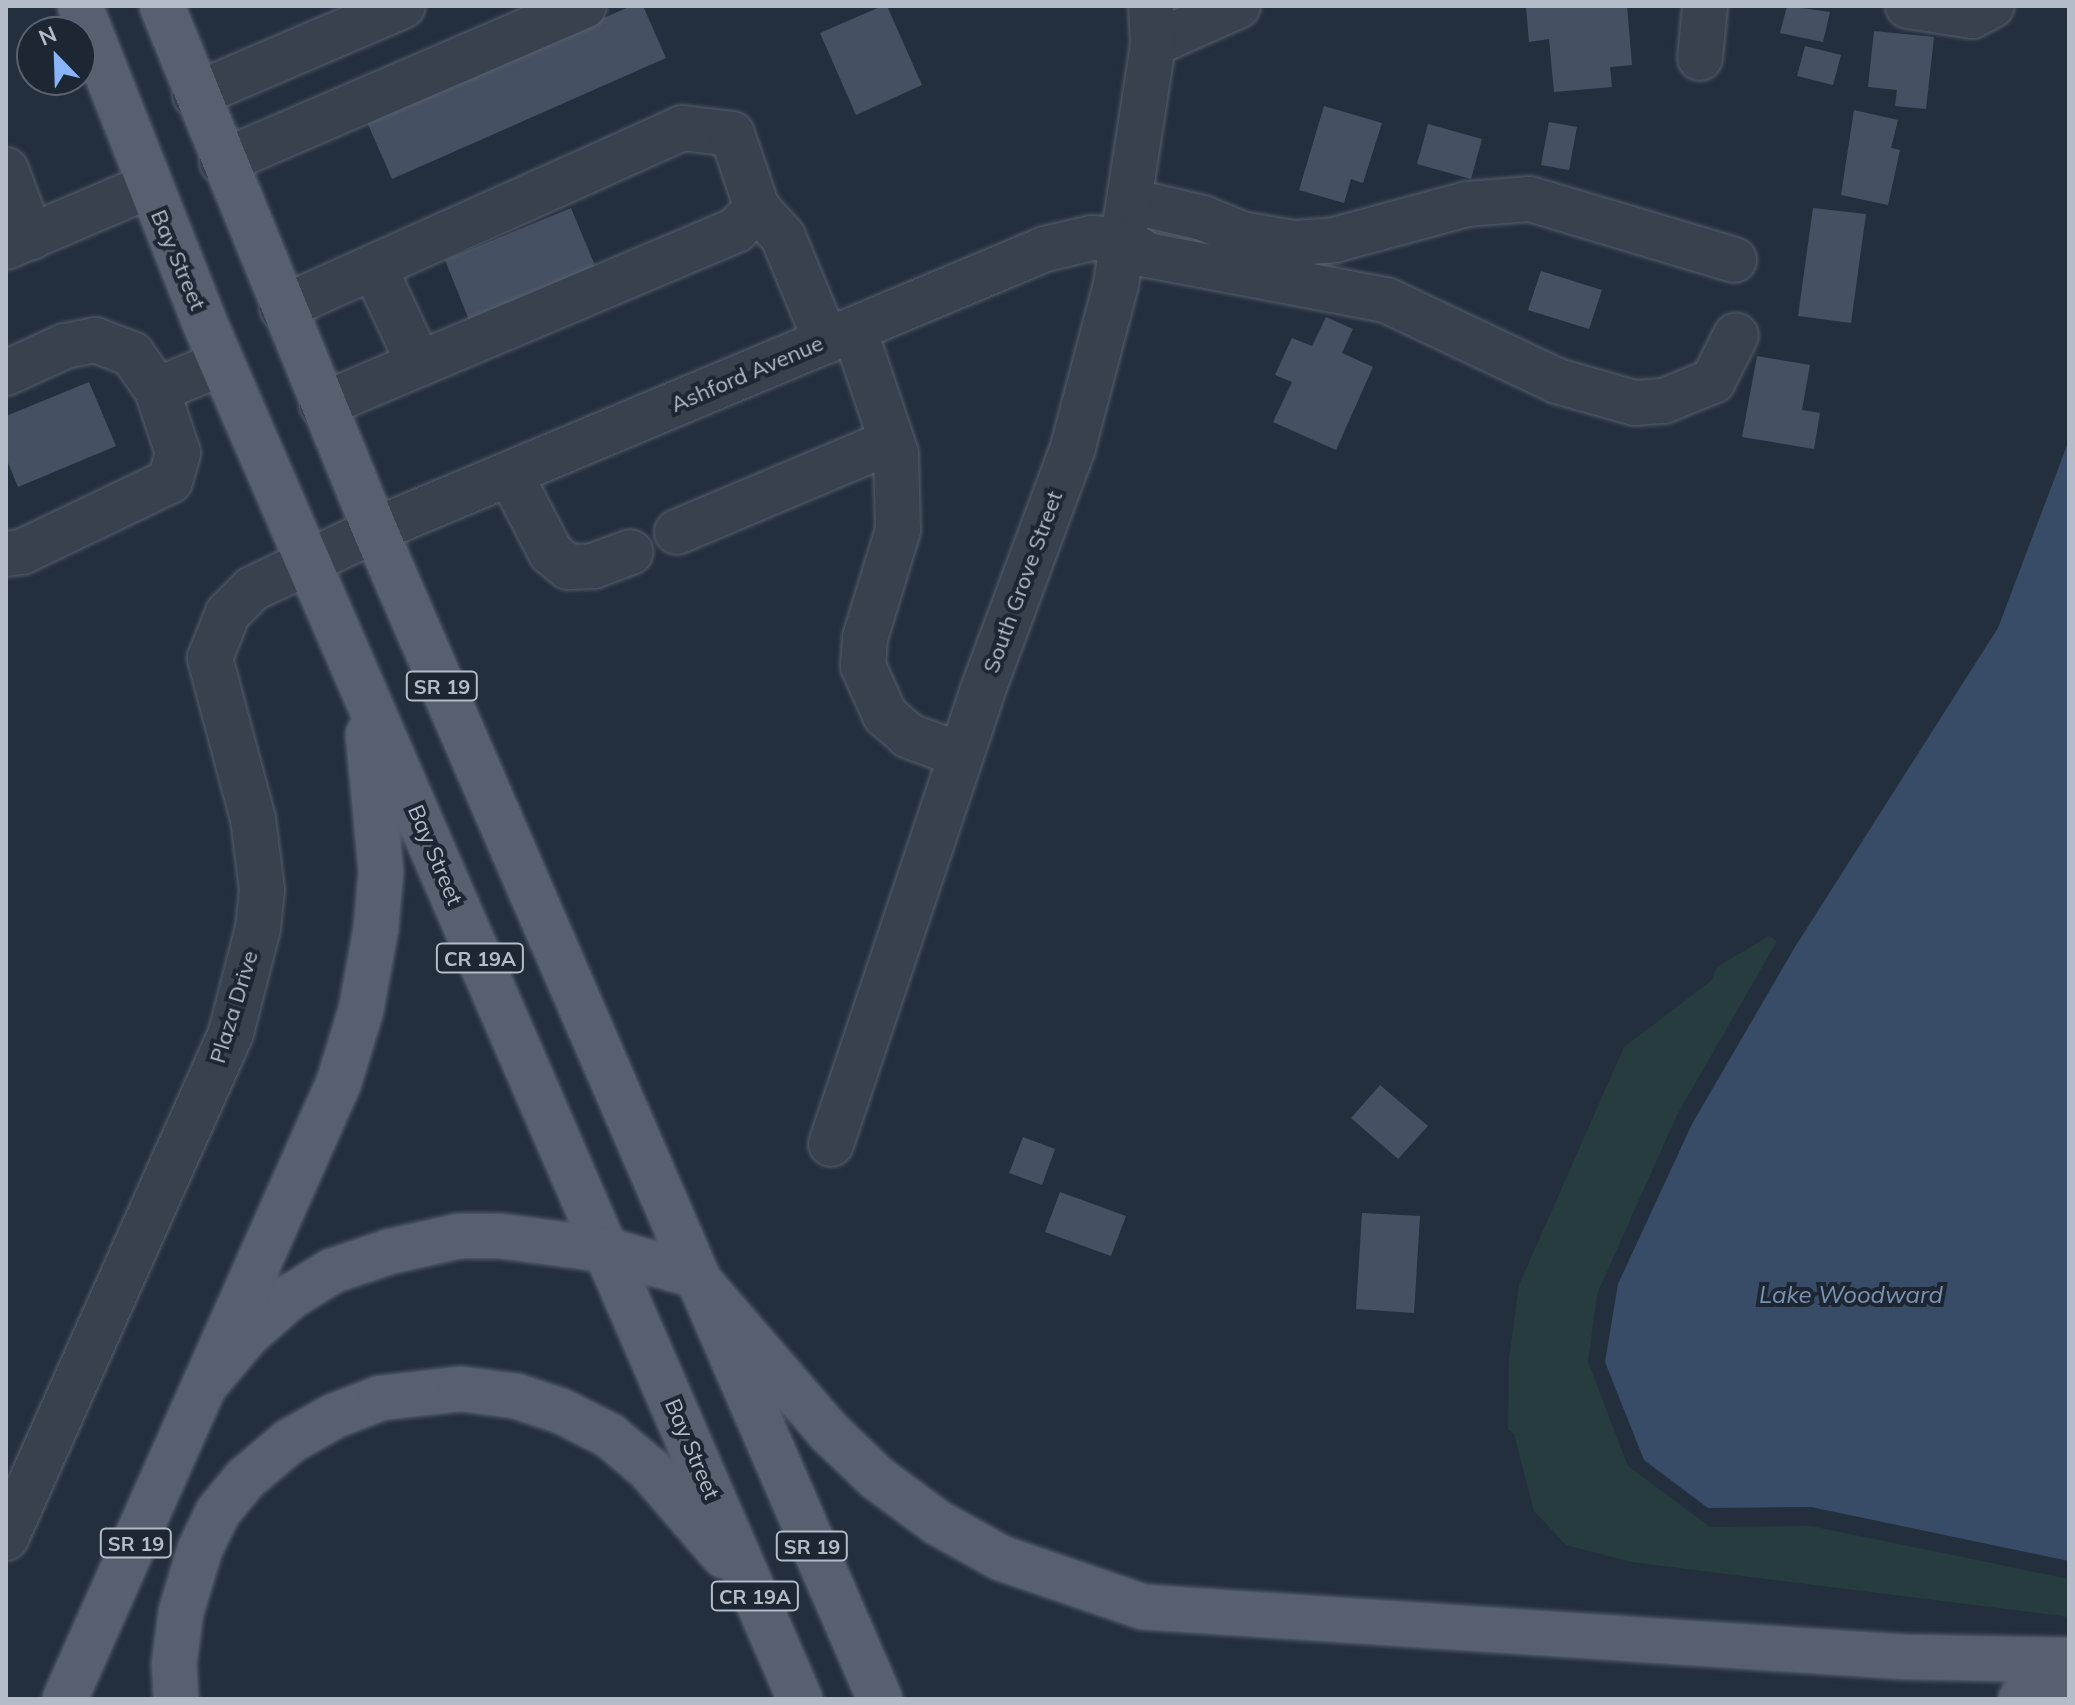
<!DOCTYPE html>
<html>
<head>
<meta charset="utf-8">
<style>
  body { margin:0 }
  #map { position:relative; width:2075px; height:1705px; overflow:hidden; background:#242f3e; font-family:Mulish,sans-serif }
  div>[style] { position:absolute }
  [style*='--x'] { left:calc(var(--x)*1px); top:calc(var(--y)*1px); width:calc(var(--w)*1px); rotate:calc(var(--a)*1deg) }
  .green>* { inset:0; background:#263c3f }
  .water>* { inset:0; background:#394c67 }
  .building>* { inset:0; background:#455162 }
  .roads { filter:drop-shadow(0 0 2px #565f6c) drop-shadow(0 0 2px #565f6c) }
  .minor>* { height:44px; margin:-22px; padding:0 22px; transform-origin:22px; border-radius:22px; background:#38414e }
  .major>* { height:44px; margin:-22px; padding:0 22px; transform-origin:22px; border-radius:22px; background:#56606e }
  span { translate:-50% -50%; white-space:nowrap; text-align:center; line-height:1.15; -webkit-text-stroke:8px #1d2633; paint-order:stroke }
  .shield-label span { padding:2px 6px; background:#1d2633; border:2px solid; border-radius:6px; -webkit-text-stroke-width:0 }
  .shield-label { font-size:20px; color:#b4bcc9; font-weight:700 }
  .street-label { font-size:22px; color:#b4bcc9 }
  .water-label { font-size:24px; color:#7c92b1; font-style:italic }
  .frame { position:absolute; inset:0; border:8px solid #b4bcc9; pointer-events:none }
  .north { position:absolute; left:16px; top:16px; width:80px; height:80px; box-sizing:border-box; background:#1d2633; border:2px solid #59626f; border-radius:50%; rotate:337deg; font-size:22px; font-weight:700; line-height:32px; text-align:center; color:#b4bcc9 }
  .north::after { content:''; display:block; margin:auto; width:28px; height:36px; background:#8ab4f8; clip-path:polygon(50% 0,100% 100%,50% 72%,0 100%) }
</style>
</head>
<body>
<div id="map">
  <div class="green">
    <div style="clip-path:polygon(1769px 936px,1777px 941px,1677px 1115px,1597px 1294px,1588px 1362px,1628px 1466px,1710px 1527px,1811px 1526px,2069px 1579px,2069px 1617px,1632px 1562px,1566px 1545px,1534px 1511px,1514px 1434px,1508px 1429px,1509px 1359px,1519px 1285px,1624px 1047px,1711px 981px,1717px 967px)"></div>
  </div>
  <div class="water">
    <div style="clip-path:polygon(2069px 440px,2069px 1561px,1811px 1507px,1708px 1508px,1644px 1460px,1605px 1362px,1618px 1284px,1692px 1124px,1795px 947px,1998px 628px)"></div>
  </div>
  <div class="building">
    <div style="clip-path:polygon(631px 6px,643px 6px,666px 58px,392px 179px,367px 122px)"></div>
    <div style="clip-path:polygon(882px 6px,887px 6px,922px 85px,856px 115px,820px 33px)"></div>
    <div style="clip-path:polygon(1526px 6px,1627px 6px,1632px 65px,1610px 67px,1612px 87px,1554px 92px,1549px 39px,1529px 42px)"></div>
    <div style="clip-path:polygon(1787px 6px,1830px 12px,1823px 42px,1780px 33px)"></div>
    <div style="clip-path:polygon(1874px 31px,1934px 37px,1926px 109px,1895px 106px,1897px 90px,1868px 87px)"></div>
    <div style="clip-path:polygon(1805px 46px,1841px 55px,1833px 85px,1797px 76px)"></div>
    <div style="clip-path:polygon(1324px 106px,1382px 123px,1363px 183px,1351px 179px,1344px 203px,1299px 190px)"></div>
    <div style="clip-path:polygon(1854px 110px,1898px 120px,1891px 148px,1900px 150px,1888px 205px,1841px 195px)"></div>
    <div style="clip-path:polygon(1549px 122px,1577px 127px,1569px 170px,1541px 165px)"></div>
    <div style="clip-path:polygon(1428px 124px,1482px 139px,1471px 179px,1417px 164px)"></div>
    <div style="clip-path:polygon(571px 208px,596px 268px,469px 320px,445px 260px)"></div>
    <div style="clip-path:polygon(1813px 208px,1866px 214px,1851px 323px,1798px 316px)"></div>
    <div style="clip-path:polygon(1541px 271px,1602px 290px,1589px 329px,1528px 310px)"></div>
    <div style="clip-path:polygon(1326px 317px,1353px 329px,1342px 353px,1373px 367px,1336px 450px,1273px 422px,1292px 382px,1275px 375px,1292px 338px,1312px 346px)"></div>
    <div style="clip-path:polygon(1757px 356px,1810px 365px,1802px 410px,1820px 413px,1814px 449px,1742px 437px)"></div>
    <div style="clip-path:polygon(89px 382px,116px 446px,18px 487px,6px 458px,6px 416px)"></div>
    <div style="clip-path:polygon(1380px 1085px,1428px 1126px,1398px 1159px,1351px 1118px)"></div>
    <div style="clip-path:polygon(1023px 1137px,1055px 1149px,1042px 1185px,1009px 1173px)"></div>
    <div style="clip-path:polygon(1060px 1192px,1126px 1216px,1111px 1256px,1045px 1232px)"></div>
    <div style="clip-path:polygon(1362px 1213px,1420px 1216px,1414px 1313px,1356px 1309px)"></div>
  </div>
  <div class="roads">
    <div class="minor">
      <div style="--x:1908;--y:6;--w:65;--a:8.9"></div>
      <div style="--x:1972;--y:16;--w:22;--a:-27"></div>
      <div style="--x:1153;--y:44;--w:93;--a:-24.1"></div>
      <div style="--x:1700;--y:58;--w:52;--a:-84.5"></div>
      <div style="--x:195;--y:95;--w:226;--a:-23.2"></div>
      <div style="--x:222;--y:162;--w:394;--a:-23.3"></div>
      <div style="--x:6;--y:170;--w:72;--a:69.5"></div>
      <div style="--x:1130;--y:201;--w:75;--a:13.1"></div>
      <div style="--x:1203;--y:218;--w:41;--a:22.8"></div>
      <div style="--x:1241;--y:234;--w:55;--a:9.5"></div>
      <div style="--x:1295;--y:243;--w:39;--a:-4"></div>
      <div style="--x:1334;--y:240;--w:138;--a:-15.1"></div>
      <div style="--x:1467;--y:204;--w:63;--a:-4.5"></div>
      <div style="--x:1530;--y:199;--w:213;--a:16.6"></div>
      <div style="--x:6;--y:247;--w:153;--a:-23.1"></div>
      <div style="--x:374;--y:267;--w:107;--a:65.1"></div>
      <div style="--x:282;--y:308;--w:439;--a:-24.2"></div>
      <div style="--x:682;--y:128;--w:50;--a:6.8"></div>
      <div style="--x:732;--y:134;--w:78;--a:71.3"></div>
      <div style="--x:757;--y:208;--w:39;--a:48"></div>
      <div style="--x:783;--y:237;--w:113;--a:67.5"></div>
      <div style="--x:854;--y:329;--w:132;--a:71.4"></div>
      <div style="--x:896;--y:454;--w:76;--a:88.5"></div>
      <div style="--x:898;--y:530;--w:113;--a:107"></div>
      <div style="--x:865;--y:638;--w:28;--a:94"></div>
      <div style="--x:863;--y:666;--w:54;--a:65.8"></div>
      <div style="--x:885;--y:715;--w:32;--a:41"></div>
      <div style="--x:909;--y:736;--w:55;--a:20.1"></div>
      <div style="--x:6;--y:373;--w:65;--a:-24.6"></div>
      <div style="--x:65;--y:346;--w:31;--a:-11"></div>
      <div style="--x:95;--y:340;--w:40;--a:21"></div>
      <div style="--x:132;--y:354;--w:44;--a:55.2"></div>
      <div style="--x:157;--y:390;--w:66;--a:71.6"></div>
      <div style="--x:178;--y:453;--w:29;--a:106"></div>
      <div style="--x:170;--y:481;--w:164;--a:154.4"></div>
      <div style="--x:22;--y:552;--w:16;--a:173"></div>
      <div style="--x:157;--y:390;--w:70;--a:-22.6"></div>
      <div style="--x:322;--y:405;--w:449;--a:-22.9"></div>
      <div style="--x:736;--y:230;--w:30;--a:-46"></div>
      <div style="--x:510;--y:474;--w:89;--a:62.6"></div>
      <div style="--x:551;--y:553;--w:22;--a:39"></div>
      <div style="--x:568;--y:567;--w:25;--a:-2"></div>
      <div style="--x:593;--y:566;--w:40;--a:-20.2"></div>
      <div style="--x:677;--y:532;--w:233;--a:-22.9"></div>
      <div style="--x:831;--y:1144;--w:473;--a:-71.5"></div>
      <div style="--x:981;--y:695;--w:265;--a:-69.6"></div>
      <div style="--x:1073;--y:447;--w:169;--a:-75.2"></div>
      <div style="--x:1116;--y:284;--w:243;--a:-81.2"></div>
      <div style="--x:1153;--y:44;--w:38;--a:-93"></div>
      <div style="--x:6;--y:1538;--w:553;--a:-65.98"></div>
      <div style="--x:231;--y:1033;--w:108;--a:-75.6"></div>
      <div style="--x:258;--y:928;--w:38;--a:-84"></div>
      <div style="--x:262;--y:890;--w:72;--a:-97.2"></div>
      <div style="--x:253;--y:819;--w:167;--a:-105"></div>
      <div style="--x:210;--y:658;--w:48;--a:-68.2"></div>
      <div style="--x:228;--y:613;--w:34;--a:-45"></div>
      <div style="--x:252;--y:589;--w:136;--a:-25.6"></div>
      <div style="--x:375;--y:530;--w:727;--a:-22.75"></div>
      <div style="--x:1045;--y:249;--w:48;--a:-13.2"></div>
      <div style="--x:1092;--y:238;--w:32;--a:4"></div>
      <div style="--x:1124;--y:240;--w:27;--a:33"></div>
      <div style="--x:1147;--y:255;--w:243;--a:10.7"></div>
      <div style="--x:1386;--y:300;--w:189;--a:25.3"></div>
      <div style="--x:1557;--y:381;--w:80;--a:15.9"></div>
      <div style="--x:1634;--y:403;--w:30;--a:-4"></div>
      <div style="--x:1664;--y:401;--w:53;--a:-22.2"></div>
      <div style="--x:1713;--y:381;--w:51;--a:-63.4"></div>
    </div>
    <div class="major">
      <div style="--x:80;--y:6;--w:336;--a:68.5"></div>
      <div style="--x:203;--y:319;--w:1504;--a:66.61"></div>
      <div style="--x:162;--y:6;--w:566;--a:67.88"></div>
      <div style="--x:375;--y:530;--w:1273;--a:66.64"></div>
      <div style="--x:204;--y:1386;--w:67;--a:-49.9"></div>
      <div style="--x:247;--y:1335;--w:57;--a:-41.5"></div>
      <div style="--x:290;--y:1297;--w:49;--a:-31.8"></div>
      <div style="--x:332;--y:1271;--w:59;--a:-18.7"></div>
      <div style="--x:388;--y:1252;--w:73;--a:-12.7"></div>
      <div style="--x:459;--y:1236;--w:41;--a:0"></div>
      <div style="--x:500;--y:1236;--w:107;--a:7.5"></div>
      <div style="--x:606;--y:1250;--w:91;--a:15.9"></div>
      <div style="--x:694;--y:1275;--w:206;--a:49.3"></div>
      <div style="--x:828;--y:1431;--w:68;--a:43.8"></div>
      <div style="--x:877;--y:1478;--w:76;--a:36.4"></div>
      <div style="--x:938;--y:1523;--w:72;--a:29.1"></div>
      <div style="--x:1001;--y:1558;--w:150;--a:19"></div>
      <div style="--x:1143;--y:1607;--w:763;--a:3.76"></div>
      <div style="--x:1904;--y:1657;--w:165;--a:1"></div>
      <div style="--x:65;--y:1699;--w:675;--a:-66.05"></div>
      <div style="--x:339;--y:1082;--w:75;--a:-73"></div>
      <div style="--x:361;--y:1010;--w:83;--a:-79.6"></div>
      <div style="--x:376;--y:928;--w:56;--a:-84.9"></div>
      <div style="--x:381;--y:872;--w:138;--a:-95.4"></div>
      <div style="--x:176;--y:1699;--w:35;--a:-93"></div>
      <div style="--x:174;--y:1664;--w:52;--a:-82.3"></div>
      <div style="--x:181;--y:1612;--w:66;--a:-73.2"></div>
      <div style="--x:200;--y:1549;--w:41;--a:-64.1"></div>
      <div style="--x:218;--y:1512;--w:43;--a:-50.7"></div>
      <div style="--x:245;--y:1479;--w:59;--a:-40.2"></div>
      <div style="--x:290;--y:1441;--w:51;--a:-29.6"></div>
      <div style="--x:334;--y:1416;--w:50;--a:-21"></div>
      <div style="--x:381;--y:1398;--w:81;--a:-6.4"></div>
      <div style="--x:461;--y:1389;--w:55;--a:7.3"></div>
      <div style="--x:516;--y:1396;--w:47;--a:18.4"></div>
      <div style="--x:561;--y:1411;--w:55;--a:27"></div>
      <div style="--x:610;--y:1436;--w:51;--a:40.2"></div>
      <div style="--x:649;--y:1469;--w:115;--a:49.2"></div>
      <div style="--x:2021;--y:1699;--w:49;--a:-9.5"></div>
    </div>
  </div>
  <div class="shield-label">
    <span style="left:442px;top:686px">SR 19</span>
    <span style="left:480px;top:958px">CR 19A</span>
    <span style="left:136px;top:1543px">SR 19</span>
    <span style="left:812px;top:1546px">SR 19</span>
    <span style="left:755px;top:1596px">CR 19A</span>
  </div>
  <div class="street-label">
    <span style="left:178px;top:260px;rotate:67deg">Bay Street</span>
    <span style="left:747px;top:374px;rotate:-23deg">Ashford Avenue</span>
    <span style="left:1023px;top:582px;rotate:-70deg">South Grove Street</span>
    <span style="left:435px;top:855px;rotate:67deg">Bay Street</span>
    <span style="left:234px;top:1007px;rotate:-73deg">Plaza Drive</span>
    <span style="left:692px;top:1449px;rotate:67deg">Bay Street</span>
  </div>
  <div class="water-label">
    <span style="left:1851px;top:1295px">Lake Woodward</span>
  </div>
  <div class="frame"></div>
  <div class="north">N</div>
</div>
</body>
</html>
